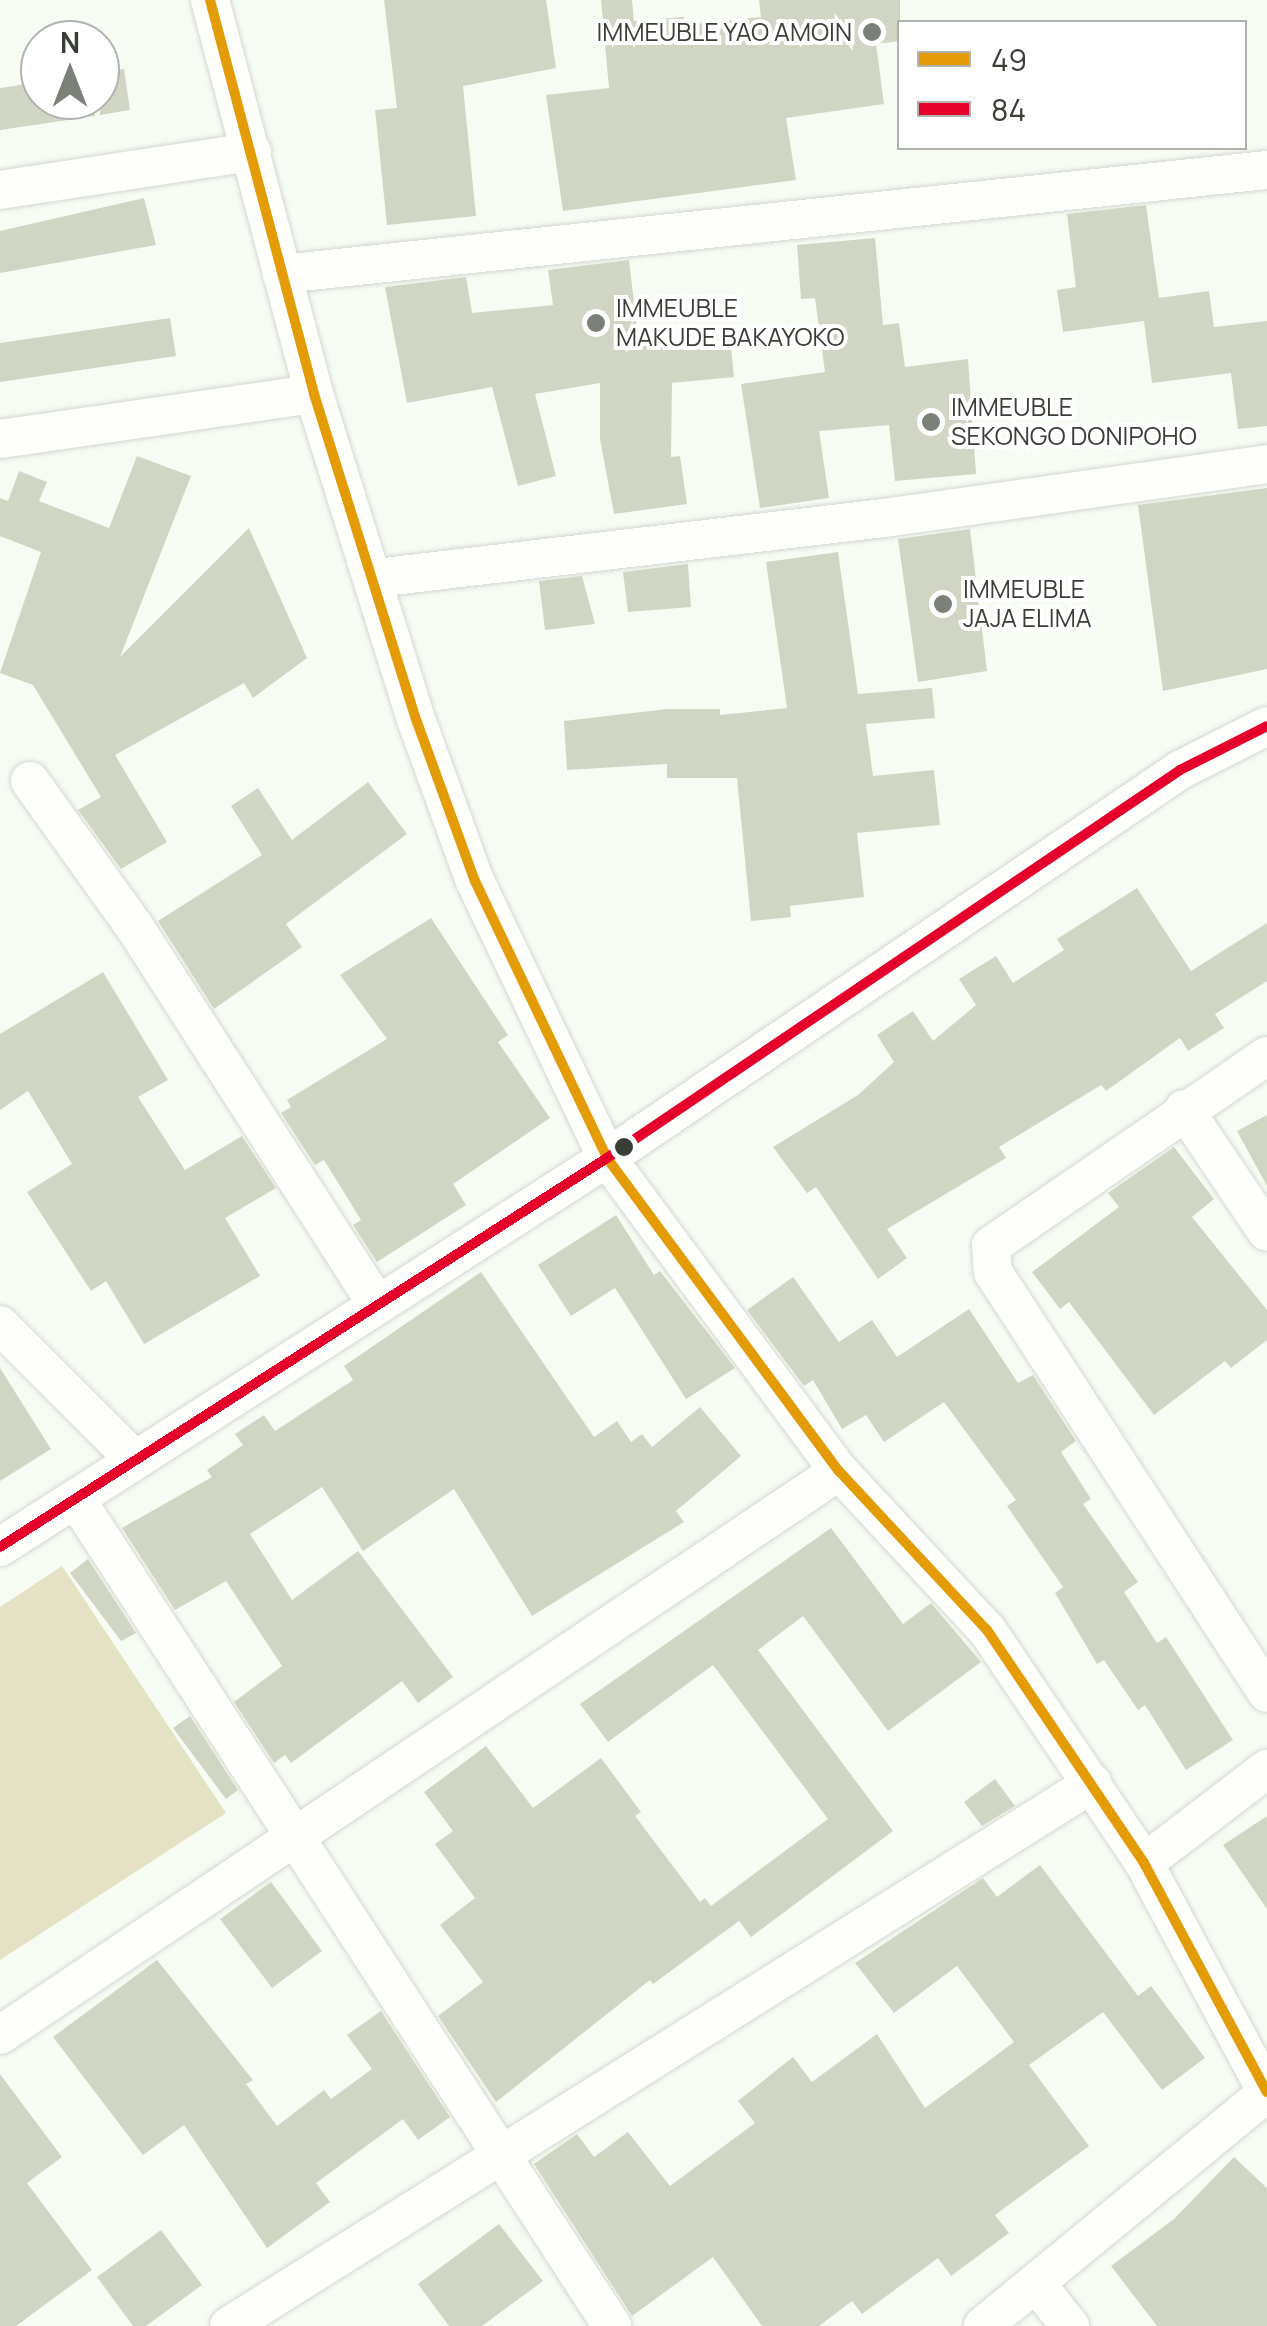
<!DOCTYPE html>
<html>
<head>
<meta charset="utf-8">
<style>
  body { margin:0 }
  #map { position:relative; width:1267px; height:2326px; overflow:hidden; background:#f6fcf4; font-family:Manrope,sans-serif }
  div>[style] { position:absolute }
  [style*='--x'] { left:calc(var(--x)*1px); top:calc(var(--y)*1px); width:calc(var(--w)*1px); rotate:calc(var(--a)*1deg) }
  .green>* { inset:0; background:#e4e1c5 }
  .building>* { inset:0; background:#d1d6c4 }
  .roads { filter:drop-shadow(0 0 2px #d3d8d1) drop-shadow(0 0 2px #d3d8d1) }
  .minor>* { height:38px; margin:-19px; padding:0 19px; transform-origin:19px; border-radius:19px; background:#fefffd }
  .bus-1>* { height:10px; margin:-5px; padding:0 5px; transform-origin:5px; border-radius:5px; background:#e49c06 }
  .bus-2>* { height:10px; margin:-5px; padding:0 5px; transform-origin:5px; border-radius:5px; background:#e4002b }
  .dots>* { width:28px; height:28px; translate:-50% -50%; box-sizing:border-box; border:5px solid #fff; border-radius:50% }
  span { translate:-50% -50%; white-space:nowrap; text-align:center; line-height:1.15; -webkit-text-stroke:8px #fff; paint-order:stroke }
  .poi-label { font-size:25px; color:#393e37 }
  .right { translate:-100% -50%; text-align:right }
  .left { translate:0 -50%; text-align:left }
  .legend { position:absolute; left:897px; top:20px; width:350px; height:130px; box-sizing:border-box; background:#fff; border:2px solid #b0b2af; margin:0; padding:12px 18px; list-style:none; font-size:30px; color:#393e37 }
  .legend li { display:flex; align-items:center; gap:20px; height:50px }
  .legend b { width:50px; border:2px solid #b0b2af }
  .north { position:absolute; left:20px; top:20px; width:100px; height:100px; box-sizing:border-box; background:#fff; border:2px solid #b0b2af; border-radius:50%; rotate:0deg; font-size:28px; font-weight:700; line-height:40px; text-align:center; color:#393e37 }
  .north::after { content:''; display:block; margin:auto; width:35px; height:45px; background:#7b8079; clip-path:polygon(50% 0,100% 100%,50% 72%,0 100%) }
</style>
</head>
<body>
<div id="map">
  <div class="green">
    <div style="clip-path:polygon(62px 1566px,226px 1813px,0 1960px,0 1607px)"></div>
  </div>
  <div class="building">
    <div style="clip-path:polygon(384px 0,546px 0,556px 68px,463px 86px,476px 216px,387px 225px,375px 110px,397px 108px)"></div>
    <div style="clip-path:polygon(601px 0,632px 0,634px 21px,684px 17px,684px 25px,761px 17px,759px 0,900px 0,900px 41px,876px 44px,884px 104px,786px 118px,796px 180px,563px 211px,546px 95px,609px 88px)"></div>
    <div style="clip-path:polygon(124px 69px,130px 110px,100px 115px,100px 73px)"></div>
    <div style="clip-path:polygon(40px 82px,40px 100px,94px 100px,95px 116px,0 130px,0 88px)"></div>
    <div style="clip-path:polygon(144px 198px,156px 245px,0 273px,0 231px)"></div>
    <div style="clip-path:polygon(1146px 205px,1159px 298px,1209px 291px,1214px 327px,1267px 321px,1267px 426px,1238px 429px,1231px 373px,1152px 383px,1144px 321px,1063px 332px,1057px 290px,1076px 287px,1067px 214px)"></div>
    <div style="clip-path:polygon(875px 238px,883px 325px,899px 323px,905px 367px,968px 359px,976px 474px,895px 481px,889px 425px,819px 431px,829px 498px,760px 508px,741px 384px,825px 372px,815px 298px,801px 299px,797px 245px)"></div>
    <div style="clip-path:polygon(629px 260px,639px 346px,730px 338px,734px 377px,672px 383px,671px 457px,680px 456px,687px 504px,614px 514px,600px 439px,600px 383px,535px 394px,556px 476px,518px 486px,492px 387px,407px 403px,385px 287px,466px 277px,472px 313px,553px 305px,548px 270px)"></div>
    <div style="clip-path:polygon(170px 318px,176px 356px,0 382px,0 343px)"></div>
    <div style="clip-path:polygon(137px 456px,191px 476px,120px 657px,249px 528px,307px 658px,253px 698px,244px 683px,115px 755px,167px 842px,121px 869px,78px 810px,101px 797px,33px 685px,0 673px,41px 552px,0 536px,0 498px,8px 501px,19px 471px,47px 482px,39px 501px,109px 528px)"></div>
    <div style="clip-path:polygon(1267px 488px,1267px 669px,1163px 691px,1138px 505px)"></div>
    <div style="clip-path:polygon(970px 529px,987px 671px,918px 682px,898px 539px)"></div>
    <div style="clip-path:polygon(838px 552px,858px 694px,932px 688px,935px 718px,866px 724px,873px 776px,934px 770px,940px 825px,857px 833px,864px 897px,790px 906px,791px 917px,751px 921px,737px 778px,667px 778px,667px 764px,567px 770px,564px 721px,667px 709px,720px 709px,720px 715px,787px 708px,766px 562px)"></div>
    <div style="clip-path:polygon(688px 564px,691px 607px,628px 612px,623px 572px)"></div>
    <div style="clip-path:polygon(582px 576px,595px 624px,545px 630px,539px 581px)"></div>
    <div style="clip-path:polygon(368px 782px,407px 834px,286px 924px,302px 947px,214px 1009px,158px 921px,262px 855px,231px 806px,258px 788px,292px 840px)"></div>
    <div style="clip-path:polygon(1137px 888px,1191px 971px,1267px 923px,1267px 981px,1215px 1014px,1224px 1028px,1188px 1051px,1180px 1038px,1106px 1091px,1101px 1085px,999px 1147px,1006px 1158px,887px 1229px,907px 1258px,878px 1279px,816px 1187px,807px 1193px,773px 1147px,858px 1095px,894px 1062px,877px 1035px,913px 1011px,933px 1041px,976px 1005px,959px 979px,996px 956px,1013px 983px,1064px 950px,1057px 939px)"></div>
    <div style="clip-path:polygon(431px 918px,508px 1035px,498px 1042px,550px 1118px,453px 1184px,466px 1205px,377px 1262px,353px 1225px,361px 1220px,324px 1160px,315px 1165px,281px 1113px,291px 1107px,287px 1100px,387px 1039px,340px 975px)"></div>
    <div style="clip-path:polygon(103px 972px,168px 1080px,138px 1097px,185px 1170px,242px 1136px,276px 1188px,225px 1218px,260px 1276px,144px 1344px,106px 1281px,91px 1291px,27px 1192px,72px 1164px,28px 1091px,0 1110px,0 1034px)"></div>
    <div style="clip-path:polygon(1267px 1115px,1267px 1186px,1237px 1131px)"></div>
    <div style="clip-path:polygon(1174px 1147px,1214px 1199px,1192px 1217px,1267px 1310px,1267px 1340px,1231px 1368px,1225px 1361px,1154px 1415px,1069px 1302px,1060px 1309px,1032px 1272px,1119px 1207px,1108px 1193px)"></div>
    <div style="clip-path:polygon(616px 1215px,654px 1275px,660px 1271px,735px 1368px,686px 1399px,615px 1288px,571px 1316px,538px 1265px)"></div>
    <div style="clip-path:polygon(481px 1272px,594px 1437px,617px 1421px,631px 1442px,642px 1434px,652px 1447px,700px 1407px,741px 1456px,676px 1511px,684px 1522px,532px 1616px,454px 1489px,363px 1551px,322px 1487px,250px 1534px,292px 1600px,358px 1551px,453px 1677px,418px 1703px,402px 1681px,291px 1763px,285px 1755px,274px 1763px,234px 1702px,282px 1666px,226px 1581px,175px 1610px,122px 1528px,212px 1477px,207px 1470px,243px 1445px,235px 1434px,264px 1415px,275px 1431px,353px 1380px,344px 1366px)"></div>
    <div style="clip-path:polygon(793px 1277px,839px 1342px,872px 1320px,897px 1357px,969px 1309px,1018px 1383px,1033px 1375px,1076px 1441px,1061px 1452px,1091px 1499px,1083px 1504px,1138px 1582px,1124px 1592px,1157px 1643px,1166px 1637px,1233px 1740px,1186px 1770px,1145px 1705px,1138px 1710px,1104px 1660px,1097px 1664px,1055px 1593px,1063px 1587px,1007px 1506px,1016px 1500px,944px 1402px,884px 1442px,866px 1415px,842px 1429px,813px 1380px,804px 1386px,747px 1310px)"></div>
    <div style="clip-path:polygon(0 1368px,51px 1449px,0 1481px)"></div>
    <div style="clip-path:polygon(831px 1528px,903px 1624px,931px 1603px,981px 1662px,888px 1731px,803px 1616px,758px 1650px,893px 1831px,751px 1937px,739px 1921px,653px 1984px,650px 1980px,496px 2102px,438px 2016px,483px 1982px,440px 1925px,475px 1898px,435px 1844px,453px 1831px,424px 1792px,486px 1746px,533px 1808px,601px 1758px,641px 1812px,635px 1816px,700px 1902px,705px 1898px,711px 1906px,828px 1819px,713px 1665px,608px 1742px,580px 1704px)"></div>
    <div style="clip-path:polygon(88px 1559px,136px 1633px,121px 1641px,70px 1573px)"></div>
    <div style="clip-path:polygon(190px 1716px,238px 1790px,226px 1799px,173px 1728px)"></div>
    <div style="clip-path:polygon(995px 1779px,1015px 1806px,982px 1826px,964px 1802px)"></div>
    <div style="clip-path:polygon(1267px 1816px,1267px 1909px,1223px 1845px)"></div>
    <div style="clip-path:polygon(1040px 1865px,1138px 1996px,1151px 1986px,1205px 2058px,1162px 2090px,1103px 2012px,1029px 2065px,1089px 2146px,995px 2215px,1009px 2233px,951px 2276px,938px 2258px,862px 2314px,852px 2301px,819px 2326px,762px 2326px,713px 2257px,632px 2316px,534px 2164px,577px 2134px,594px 2157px,628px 2132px,670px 2186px,755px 2123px,738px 2101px,793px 2057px,812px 2082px,877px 2034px,925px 2108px,1014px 2042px,957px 1966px,894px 2013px,855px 1963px,983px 1878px,997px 1897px)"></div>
    <div style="clip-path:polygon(271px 1882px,322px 1951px,272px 1988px,220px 1919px)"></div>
    <div style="clip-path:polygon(157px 1960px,253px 2080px,246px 2084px,277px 2126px,324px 2090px,331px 2099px,372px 2069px,347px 2035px,381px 2011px,450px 2117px,418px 2140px,403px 2119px,316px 2183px,330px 2202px,267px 2248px,184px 2125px,143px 2155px,53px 2037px)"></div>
    <div style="clip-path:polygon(0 2074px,62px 2157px,27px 2183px,92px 2270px,16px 2326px,0 2326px)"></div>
    <div style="clip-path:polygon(1234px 2157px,1267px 2188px,1267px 2326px,1157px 2326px,1111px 2266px,1174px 2219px)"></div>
    <div style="clip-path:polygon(499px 2224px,543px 2281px,482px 2326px,449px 2326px,418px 2284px)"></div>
    <div style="clip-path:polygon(161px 2230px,202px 2285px,146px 2326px,133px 2326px,97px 2277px)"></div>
  </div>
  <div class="roads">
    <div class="minor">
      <div style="--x:210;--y:0;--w:407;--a:75.2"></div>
      <div style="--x:314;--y:394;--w:344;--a:72.6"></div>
      <div style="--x:417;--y:722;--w:169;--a:70"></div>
      <div style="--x:475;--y:881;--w:307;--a:64.5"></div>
      <div style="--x:607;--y:1158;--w:390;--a:53.5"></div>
      <div style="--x:839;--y:1471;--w:217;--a:47.1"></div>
      <div style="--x:987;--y:1630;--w:281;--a:56"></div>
      <div style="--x:1144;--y:1863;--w:260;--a:61.8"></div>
      <div style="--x:0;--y:190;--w:255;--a:-8.6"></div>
      <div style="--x:282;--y:274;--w:990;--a:-6.03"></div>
      <div style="--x:0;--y:439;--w:317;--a:-8.2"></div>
      <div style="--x:376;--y:578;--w:512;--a:-6.74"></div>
      <div style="--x:884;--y:518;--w:387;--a:-8"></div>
      <div style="--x:30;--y:781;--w:178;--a:54.4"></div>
      <div style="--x:134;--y:926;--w:449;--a:57.3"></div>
      <div style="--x:1267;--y:1056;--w:335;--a:145.5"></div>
      <div style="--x:991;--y:1246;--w:26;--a:86"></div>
      <div style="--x:993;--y:1272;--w:502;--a:56.94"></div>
      <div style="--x:1184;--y:1109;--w:148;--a:56"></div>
      <div style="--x:0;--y:1325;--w:188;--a:45"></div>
      <div style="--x:76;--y:1499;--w:986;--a:57.05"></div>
      <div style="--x:0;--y:1547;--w:721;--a:-32.65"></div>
      <div style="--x:607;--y:1158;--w:692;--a:-34.1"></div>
      <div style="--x:1180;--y:770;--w:97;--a:-26.8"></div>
      <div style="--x:1144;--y:1863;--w:155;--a:-37.4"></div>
      <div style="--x:0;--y:2035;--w:1011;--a:-33.91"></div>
      <div style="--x:1036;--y:2283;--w:55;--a:51.7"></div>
      <div style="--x:229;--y:2326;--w:1020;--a:-32.15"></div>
      <div style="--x:983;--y:2326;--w:367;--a:-39.4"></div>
    </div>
  </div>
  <div class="bus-1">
    <div style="--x:210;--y:0;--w:407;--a:75.2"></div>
    <div style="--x:314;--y:394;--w:344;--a:72.6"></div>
    <div style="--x:417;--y:722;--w:169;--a:70"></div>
    <div style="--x:475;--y:881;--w:307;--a:64.5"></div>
    <div style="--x:607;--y:1158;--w:390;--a:53.5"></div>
    <div style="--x:839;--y:1471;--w:217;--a:47.1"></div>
    <div style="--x:987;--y:1630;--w:281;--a:56"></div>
    <div style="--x:1144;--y:1863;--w:260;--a:61.8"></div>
  </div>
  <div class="bus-2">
    <div style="--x:0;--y:1547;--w:721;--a:-32.65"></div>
    <div style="--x:607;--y:1158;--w:692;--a:-34.1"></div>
    <div style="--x:1180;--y:770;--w:97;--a:-26.8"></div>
  </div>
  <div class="dots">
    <div style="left:872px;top:32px;background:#7b8079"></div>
    <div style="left:596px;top:323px;background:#7b8079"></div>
    <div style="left:931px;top:422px;background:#7b8079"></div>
    <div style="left:943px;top:604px;background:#7b8079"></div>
    <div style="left:624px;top:1147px;background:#393e37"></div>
  </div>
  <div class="poi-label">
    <span class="right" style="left:852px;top:32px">IMMEUBLE YAO AMOIN</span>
    <span class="left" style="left:616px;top:323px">IMMEUBLE<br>MAKUDE BAKAYOKO</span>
    <span class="left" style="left:951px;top:422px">IMMEUBLE<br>SEKONGO DONIPOHO</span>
    <span class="left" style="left:963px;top:604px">IMMEUBLE<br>JAJA ELIMA</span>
  </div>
  <ul class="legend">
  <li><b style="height:12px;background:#e49c06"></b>49</li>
  <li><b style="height:12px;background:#e4002b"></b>84</li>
  </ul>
  <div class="north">N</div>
</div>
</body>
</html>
